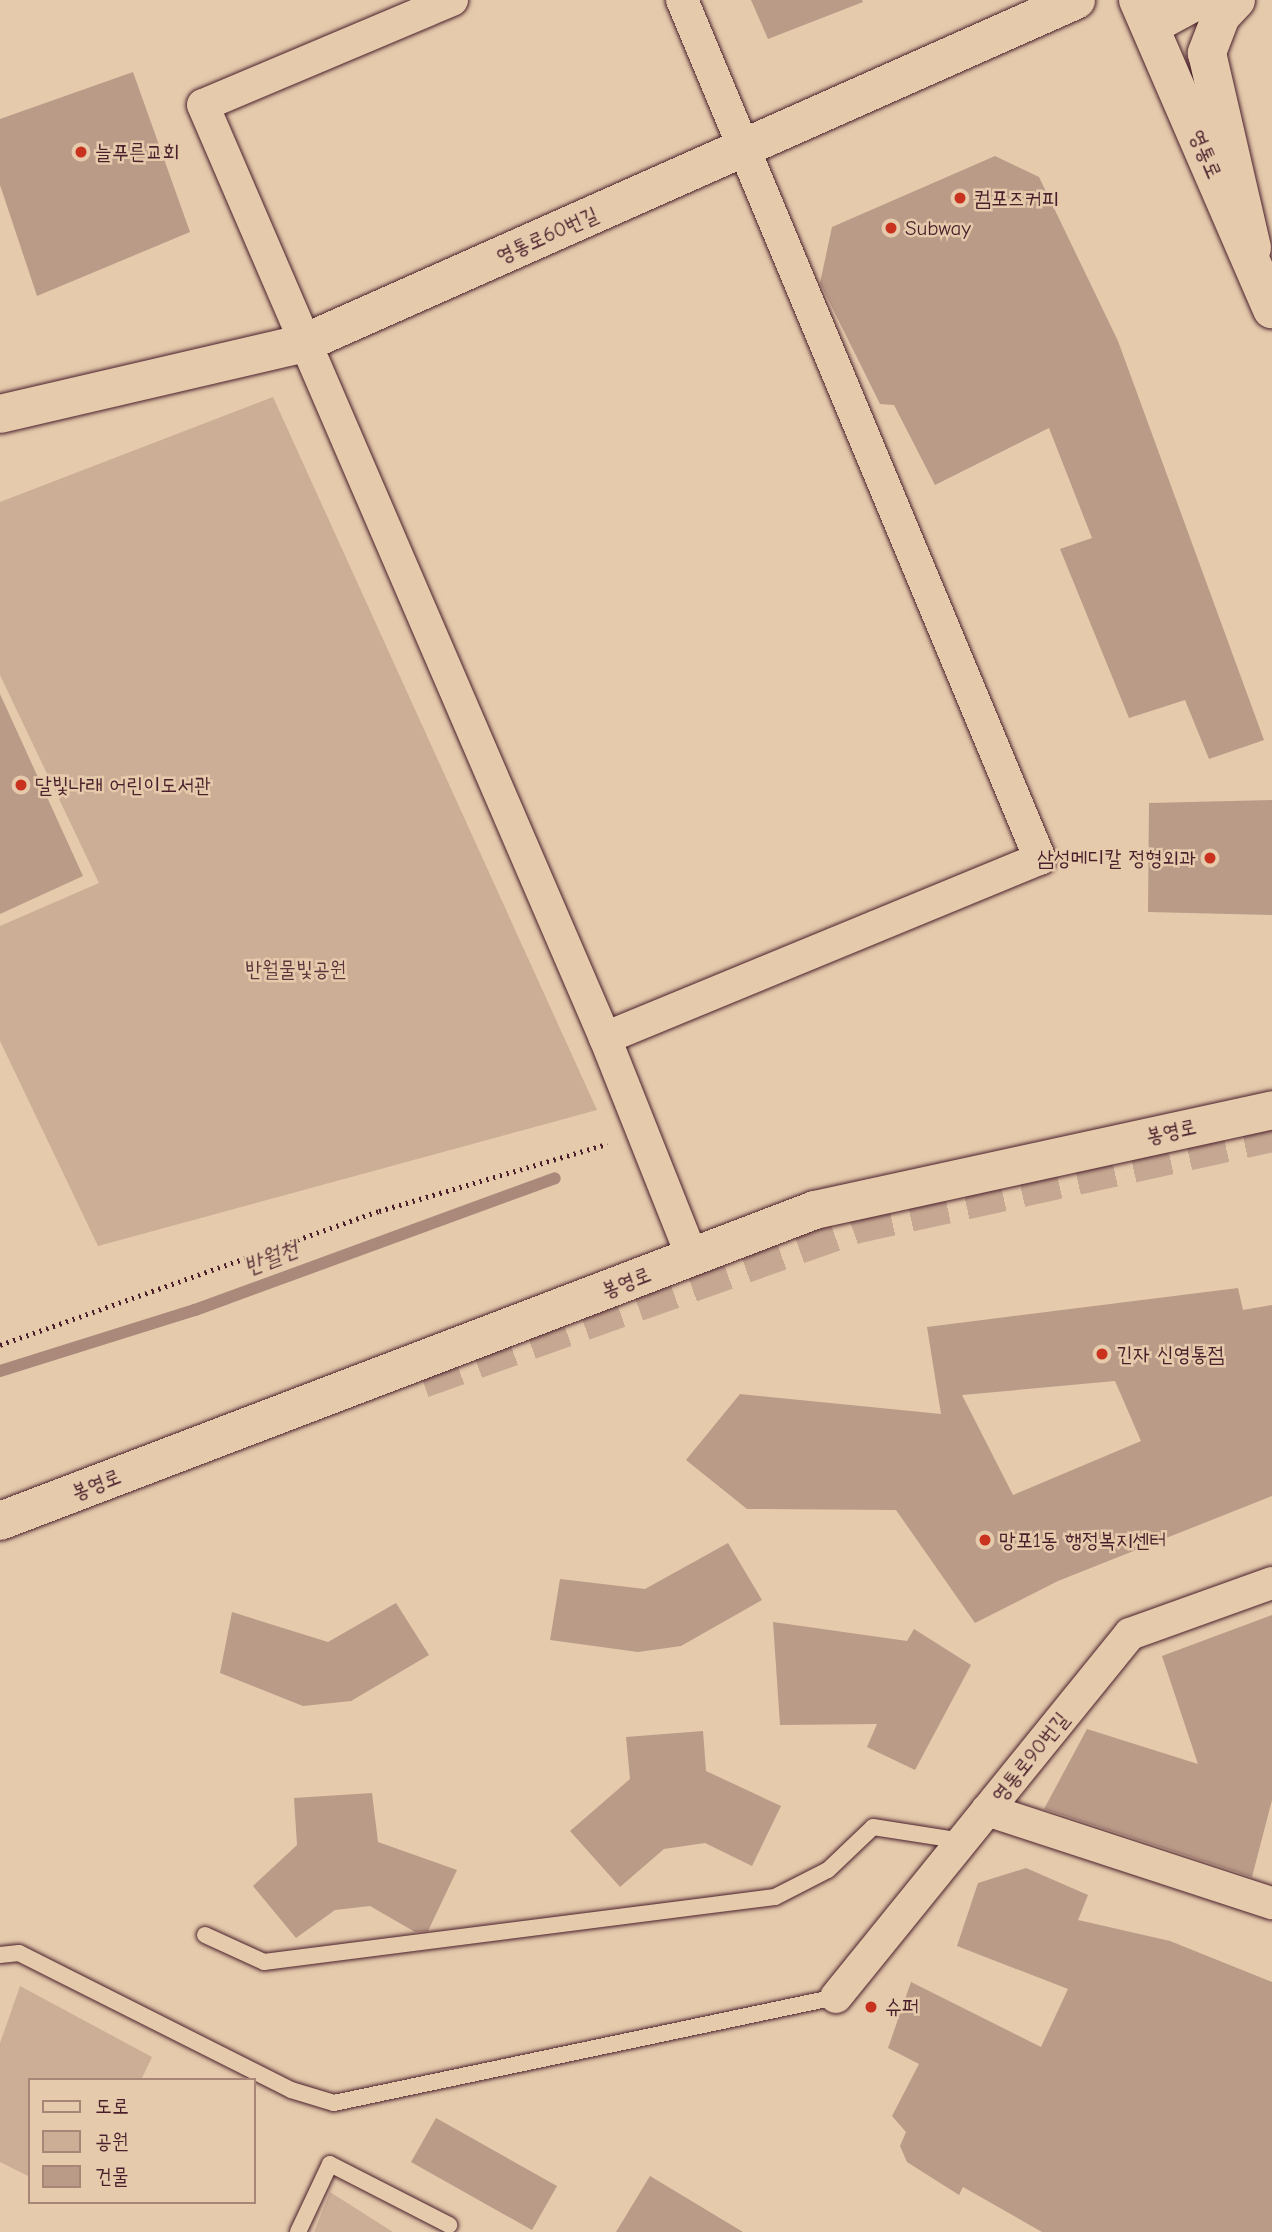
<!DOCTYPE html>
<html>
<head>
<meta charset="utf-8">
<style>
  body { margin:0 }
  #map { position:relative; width:1272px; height:2232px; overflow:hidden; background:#e5caac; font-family:"Comic Neue","Poor Story",sans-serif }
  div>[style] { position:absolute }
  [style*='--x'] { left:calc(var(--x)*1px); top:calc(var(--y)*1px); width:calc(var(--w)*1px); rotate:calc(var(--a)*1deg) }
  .green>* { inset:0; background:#ccae97 }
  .stream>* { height:12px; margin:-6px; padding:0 6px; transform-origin:6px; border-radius:6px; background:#aa897b }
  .building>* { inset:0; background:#ba9b88 }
  .highway-tunnel>* { height:38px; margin-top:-19px; transform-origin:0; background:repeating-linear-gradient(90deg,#c6a892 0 38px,transparent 0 57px) }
  .path>* { height:4.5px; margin-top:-2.25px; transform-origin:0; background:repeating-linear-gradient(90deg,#4a1f2b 0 2px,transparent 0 7px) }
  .roads { filter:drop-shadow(0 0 2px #4a1f2b) drop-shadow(0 0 2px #4a1f2b) }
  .lane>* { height:16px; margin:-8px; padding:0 8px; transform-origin:8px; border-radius:8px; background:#e5caac }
  .street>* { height:32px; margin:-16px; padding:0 16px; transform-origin:16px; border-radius:16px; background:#e5caac }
  .secondary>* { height:38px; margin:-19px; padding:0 19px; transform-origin:19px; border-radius:19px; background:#e5caac }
  .primary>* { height:38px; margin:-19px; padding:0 19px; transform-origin:19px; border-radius:19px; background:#e5caac }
  .highway>* { height:38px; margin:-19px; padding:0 19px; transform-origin:19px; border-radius:19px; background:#e5caac }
  .dots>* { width:19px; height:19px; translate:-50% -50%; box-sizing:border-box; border:4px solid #e5caac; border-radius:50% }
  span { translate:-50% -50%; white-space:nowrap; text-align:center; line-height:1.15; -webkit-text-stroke:5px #e5caac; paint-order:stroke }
  .poi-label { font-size:21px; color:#4a1f2b }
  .left { translate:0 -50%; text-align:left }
  .right { translate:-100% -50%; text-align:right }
  .street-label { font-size:21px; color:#4a1f2b }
  .park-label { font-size:21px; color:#5e343b }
  .water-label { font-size:23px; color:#5d343b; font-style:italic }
  .legend { position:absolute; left:28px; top:2078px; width:228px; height:126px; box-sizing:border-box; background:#e5caac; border:2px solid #a78678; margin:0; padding:9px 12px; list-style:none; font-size:21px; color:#4a1f2b }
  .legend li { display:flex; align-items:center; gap:14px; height:35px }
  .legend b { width:35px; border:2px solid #a78678 }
</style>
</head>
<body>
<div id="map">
  <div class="green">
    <div style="clip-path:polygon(273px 397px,597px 1110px,98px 1246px,0 1041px,0 926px,99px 883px,0 675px,0 502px)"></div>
    <div style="clip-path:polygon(20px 1986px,152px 2057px,141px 2080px,30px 2080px,30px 2177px,0 2162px,0 2043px)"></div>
    <div style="clip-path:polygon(330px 2192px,393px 2232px,314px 2232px)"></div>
  </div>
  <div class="stream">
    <div style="--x:0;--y:1371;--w:204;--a:-17.4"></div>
    <div style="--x:195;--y:1310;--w:383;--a:-20.1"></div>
  </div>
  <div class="building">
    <div style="clip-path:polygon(751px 0,862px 0,863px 2px,768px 39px)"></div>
    <div style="clip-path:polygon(133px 72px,190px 232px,37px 296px,0 185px,0 119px)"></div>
    <div style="clip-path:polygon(995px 156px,1039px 177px,1118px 341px,1264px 740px,1209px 759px,1185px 700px,1129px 718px,1060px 549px,1092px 538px,1049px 428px,935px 485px,894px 405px,880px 404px,820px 283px,832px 227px)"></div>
    <div style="clip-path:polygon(0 694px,83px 876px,0 914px)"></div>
    <div style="clip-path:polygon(1272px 800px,1272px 915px,1148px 912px,1149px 803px)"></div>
    <div style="clip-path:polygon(evenodd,1238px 1288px,1243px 1310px,1272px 1305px,1272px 1496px,1058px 1581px,975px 1623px,896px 1510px,747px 1509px,686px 1460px,740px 1394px,941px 1414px,927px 1327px,1238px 1288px,1115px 1381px,1141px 1441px,1013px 1495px,962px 1395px,1115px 1381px)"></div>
    <div style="clip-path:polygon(728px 1543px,762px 1600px,681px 1646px,638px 1652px,550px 1640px,560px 1579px,645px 1589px)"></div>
    <div style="clip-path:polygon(396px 1603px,429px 1655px,351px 1701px,303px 1706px,220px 1673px,232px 1612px,328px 1642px)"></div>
    <div style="clip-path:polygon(1272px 1615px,1272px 1800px,1252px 1877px,1044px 1809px,1087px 1729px,1198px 1764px,1162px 1656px)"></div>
    <div style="clip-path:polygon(773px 1622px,907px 1641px,914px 1629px,971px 1665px,915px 1770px,867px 1747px,877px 1724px,780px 1725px)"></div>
    <div style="clip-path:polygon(703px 1731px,706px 1771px,781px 1806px,752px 1866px,705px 1843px,664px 1849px,620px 1887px,570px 1831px,630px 1779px,626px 1737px)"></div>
    <div style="clip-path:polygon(372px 1793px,378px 1842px,457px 1870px,428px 1931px,415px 1932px,370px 1906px,335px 1910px,296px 1938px,253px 1886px,297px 1845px,294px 1798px)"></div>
    <div style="clip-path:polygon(1026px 1868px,1088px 1895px,1078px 1920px,1170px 1941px,1272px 1982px,1272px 2232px,1042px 2232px,963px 2187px,959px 2195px,907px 2162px,900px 2146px,906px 2132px,892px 2116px,919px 2064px,888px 2048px,911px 1982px,1041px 2047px,1068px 1989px,957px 1946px,978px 1883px)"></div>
    <div style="clip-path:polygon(436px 2118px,557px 2186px,532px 2230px,411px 2162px)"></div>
    <div style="clip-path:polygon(650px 2176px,743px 2232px,616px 2232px)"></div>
  </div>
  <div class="highway-tunnel">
    <div style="--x:422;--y:1379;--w:459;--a:-19.6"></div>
    <div style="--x:854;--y:1225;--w:428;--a:-12.4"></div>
  </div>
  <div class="path">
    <div style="--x:0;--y:1345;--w:402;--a:-19.5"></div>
    <div style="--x:379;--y:1211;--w:238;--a:-16.4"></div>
  </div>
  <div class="roads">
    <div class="lane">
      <div style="--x:205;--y:1935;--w:65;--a:24.6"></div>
      <div style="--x:264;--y:1962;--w:515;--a:-7.25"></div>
      <div style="--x:775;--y:1897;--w:59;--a:-27"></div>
      <div style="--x:828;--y:1870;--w:62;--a:-43.7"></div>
      <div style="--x:873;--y:1827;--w:90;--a:8.9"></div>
      <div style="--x:0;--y:1955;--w:19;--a:-6"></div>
      <div style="--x:19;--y:1953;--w:305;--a:26.7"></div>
      <div style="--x:291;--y:2090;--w:45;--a:16.8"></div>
      <div style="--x:334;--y:2103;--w:513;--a:-11.92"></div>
      <div style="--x:298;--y:2232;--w:75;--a:-64.8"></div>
      <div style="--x:330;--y:2164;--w:134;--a:27.1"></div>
    </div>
    <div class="street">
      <div style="--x:452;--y:0;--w:270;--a:157.1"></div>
      <div style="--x:203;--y:105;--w:1016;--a:66.69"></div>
      <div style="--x:605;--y:1038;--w:236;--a:68.3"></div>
      <div style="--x:605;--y:1038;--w:470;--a:-22.4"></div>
      <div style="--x:1040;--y:859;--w:931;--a:-112.62"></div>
      <div style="--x:987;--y:1810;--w:300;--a:18.1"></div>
      <div style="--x:836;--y:1997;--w:467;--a:-51"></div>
      <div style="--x:1130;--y:1634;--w:151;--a:-19.8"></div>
    </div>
    <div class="secondary">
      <div style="--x:1236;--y:0;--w:22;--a:133"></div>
      <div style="--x:1221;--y:16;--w:40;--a:111"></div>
      <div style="--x:1207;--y:53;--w:200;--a:77"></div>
      <div style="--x:1152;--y:25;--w:52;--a:-28.5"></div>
      <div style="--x:0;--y:414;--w:310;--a:-13.1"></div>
      <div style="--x:302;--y:344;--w:847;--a:-23.96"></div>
    </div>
    <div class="primary">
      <div style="--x:1138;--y:0;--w:337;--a:66.6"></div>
    </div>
    <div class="highway">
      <div style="--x:0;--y:1521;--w:872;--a:-20.89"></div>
      <div style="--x:815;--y:1210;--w:468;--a:-12.3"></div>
    </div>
  </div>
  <div class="dots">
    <div style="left:81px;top:152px;background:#c8321e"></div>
    <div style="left:960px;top:198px;background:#c8321e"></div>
    <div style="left:891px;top:228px;background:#c8321e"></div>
    <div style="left:21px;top:785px;background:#c8321e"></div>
    <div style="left:1210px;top:858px;background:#c8321e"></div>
    <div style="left:1102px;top:1354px;background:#c8321e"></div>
    <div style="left:985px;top:1540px;background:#c8321e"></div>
    <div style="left:871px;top:2007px;background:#c8321e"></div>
  </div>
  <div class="poi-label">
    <span class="left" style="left:95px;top:152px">늘푸른교회</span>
    <span class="left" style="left:974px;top:198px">컴포즈커피</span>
    <span class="left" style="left:905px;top:228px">Subway</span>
    <span class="left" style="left:35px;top:785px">달빛나래 어린이도서관</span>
    <span class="right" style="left:1196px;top:858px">삼성메디칼 정형외과</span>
    <span class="left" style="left:1116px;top:1354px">긴자 신영통점</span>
    <span class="left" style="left:999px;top:1540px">망포1동 행정복지센터</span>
    <span class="left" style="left:885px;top:2007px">슈퍼</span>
  </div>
  <div class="street-label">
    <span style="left:1206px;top:154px;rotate:67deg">영통로</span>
    <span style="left:547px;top:235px;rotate:-24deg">영통로60번길</span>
    <span style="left:1171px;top:1131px;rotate:-12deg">봉영로</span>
    <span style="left:626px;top:1282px;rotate:-21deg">봉영로</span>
    <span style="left:96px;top:1484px;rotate:-21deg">봉영로</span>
    <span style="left:1030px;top:1757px;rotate:-51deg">영통로90번길</span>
  </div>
  <div class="park-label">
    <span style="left:296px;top:969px">반월물빛공원</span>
  </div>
  <div class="water-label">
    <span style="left:271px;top:1258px;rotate:-21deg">반월천</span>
  </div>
  <ul class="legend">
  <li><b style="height:9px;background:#e5caac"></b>도로</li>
  <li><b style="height:19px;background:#ccae97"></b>공원</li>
  <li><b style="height:19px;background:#ba9b88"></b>건물</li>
  </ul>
</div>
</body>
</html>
